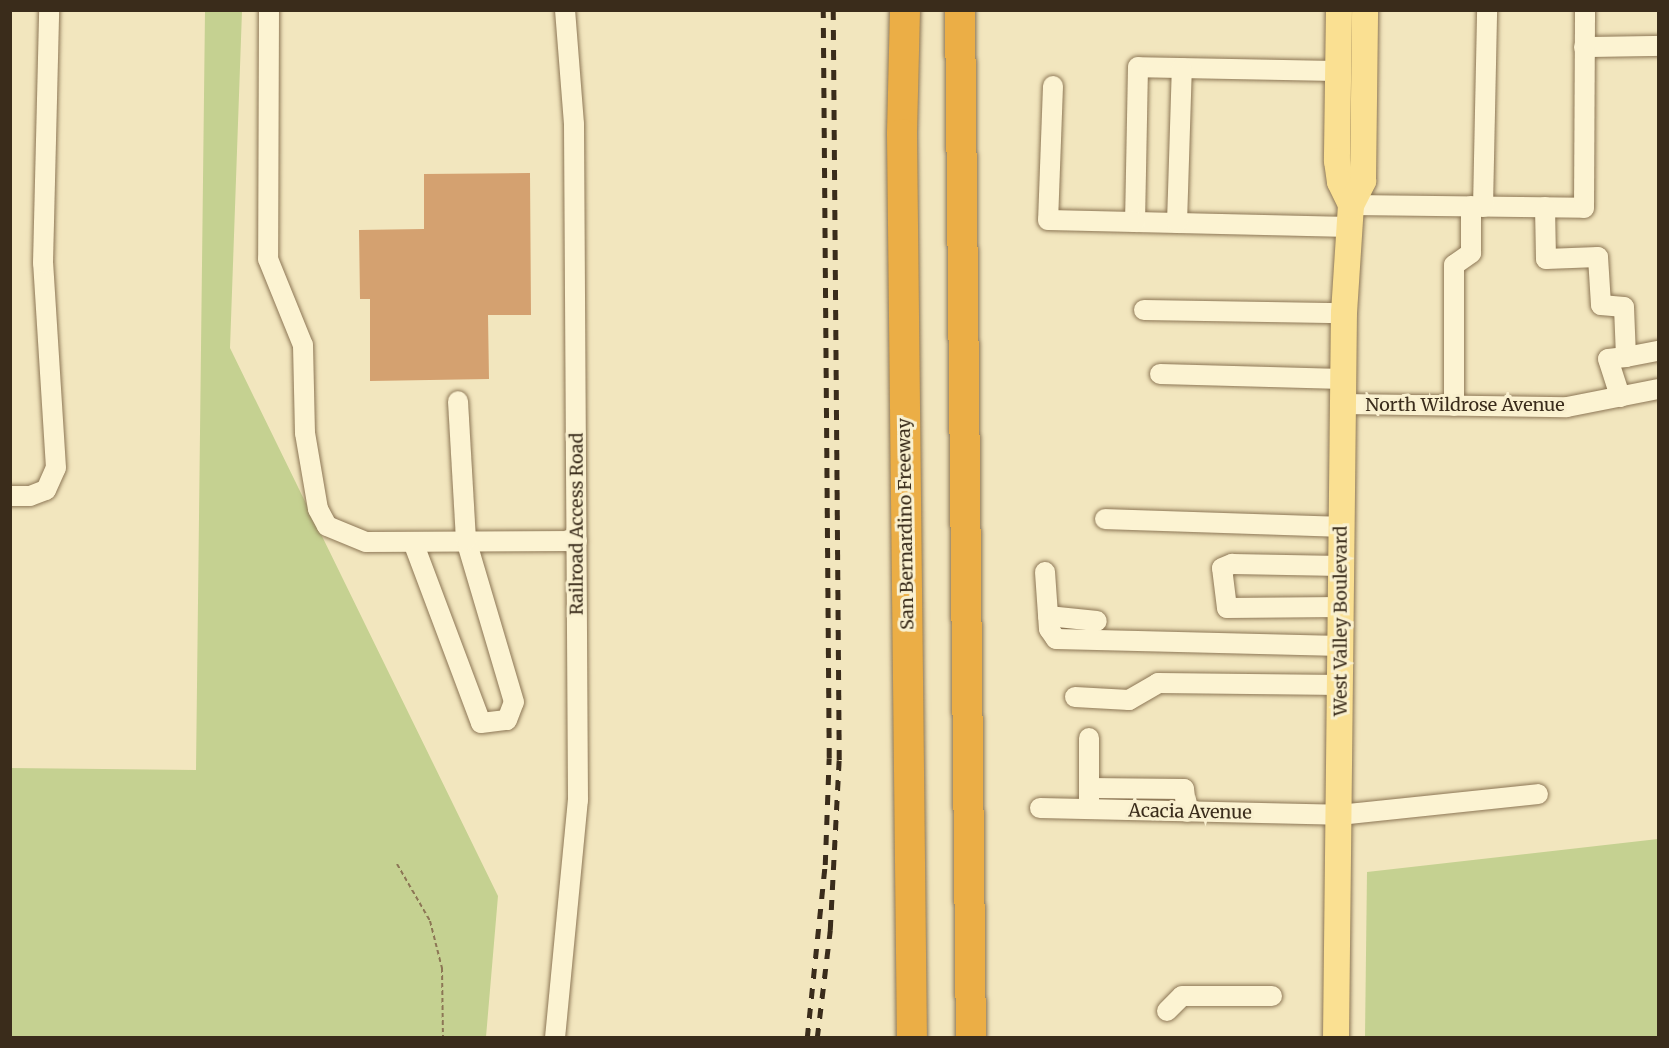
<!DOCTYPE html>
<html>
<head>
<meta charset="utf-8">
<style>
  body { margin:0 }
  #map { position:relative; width:1669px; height:1048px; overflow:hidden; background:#f2e6be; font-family:Merriweather,serif }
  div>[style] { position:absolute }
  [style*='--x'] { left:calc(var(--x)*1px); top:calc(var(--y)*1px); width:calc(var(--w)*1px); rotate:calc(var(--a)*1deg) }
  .green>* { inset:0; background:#c5d191 }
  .building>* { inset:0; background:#d4a170 }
  .path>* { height:2px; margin-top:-1px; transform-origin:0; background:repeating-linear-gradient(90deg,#8c7655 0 4.5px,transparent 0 7.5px) }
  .roads { filter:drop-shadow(0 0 2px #8c7655) drop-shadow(0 0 2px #8c7655) }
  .minor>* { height:20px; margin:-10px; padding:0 10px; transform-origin:10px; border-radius:10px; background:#fcf3d2 }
  .major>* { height:26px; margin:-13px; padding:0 13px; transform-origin:13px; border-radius:13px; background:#fae092 }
  .highway>* { height:30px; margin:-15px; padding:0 15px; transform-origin:15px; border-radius:15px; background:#ebae46 }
  .rail>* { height:4.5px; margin-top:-2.25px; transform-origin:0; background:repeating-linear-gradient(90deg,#3a2c1b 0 10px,transparent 0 20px) }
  span { translate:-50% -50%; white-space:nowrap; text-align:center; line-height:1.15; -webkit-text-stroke:6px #f9f0cf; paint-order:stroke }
  .street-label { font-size:18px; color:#3a2c1b }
  .frame { position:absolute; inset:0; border:12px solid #3a2c1b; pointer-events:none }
</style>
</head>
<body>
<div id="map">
  <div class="green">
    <div style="clip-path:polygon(205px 11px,242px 11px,230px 348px,498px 896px,486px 1037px,11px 1038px,11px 768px,196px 770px)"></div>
    <div style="clip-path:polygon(1658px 839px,1658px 1037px,1365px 1037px,1367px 872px)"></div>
  </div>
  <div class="building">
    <div style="clip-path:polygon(530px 173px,531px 315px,488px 315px,489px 379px,370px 381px,370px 299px,360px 299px,359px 230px,424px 229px,424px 174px)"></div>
  </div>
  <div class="path">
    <div style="--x:397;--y:864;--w:66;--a:59.9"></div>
    <div style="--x:430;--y:921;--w:49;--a:75.7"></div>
    <div style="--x:442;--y:968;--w:70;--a:89.2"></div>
  </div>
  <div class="roads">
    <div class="minor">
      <div style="--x:269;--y:10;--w:249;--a:90.2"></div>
      <div style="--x:268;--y:259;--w:93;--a:67.9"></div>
      <div style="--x:303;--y:345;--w:88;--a:88.7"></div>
      <div style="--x:305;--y:433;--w:77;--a:80.3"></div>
      <div style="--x:318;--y:509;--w:19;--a:62"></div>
      <div style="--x:327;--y:526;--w:42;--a:22.3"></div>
      <div style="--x:366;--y:542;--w:211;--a:-0.3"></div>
      <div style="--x:1584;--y:47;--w:74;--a:-0.8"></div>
      <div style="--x:1338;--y:71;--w:200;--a:-178.9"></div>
      <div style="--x:1138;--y:67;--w:155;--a:91.1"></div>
      <div style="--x:1135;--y:222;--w:215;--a:1.3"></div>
      <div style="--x:1053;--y:86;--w:134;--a:92.1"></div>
      <div style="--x:1048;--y:220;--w:87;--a:1.3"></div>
      <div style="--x:1351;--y:205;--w:233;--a:0.7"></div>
      <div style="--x:1584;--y:208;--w:198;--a:-89.7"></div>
      <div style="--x:1483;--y:207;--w:197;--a:-88.8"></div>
      <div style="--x:1545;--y:207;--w:52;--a:88.9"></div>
      <div style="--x:1546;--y:259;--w:52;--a:-2.2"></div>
      <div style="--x:1598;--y:257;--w:48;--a:86.4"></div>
      <div style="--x:1601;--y:305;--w:23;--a:5"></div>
      <div style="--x:1624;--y:307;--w:50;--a:87.7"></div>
      <div style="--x:1626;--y:357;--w:18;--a:174"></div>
      <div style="--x:1608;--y:359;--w:40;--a:72"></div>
      <div style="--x:1177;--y:223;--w:155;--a:-88.2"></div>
      <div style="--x:1144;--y:310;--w:200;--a:0.9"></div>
      <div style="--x:1626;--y:357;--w:33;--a:-11"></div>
      <div style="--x:1160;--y:374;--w:183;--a:1.6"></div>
      <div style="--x:1343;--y:404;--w:224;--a:0.8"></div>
      <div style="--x:1567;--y:407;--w:93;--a:-11.2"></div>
      <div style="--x:1454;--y:406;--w:141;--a:-90"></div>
      <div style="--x:1454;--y:265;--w:21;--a:-35"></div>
      <div style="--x:1471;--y:253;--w:47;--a:-90"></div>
      <div style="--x:10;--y:496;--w:20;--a:0"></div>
      <div style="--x:30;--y:496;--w:17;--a:-21"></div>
      <div style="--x:46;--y:490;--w:24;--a:-66"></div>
      <div style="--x:56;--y:468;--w:205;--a:-93.6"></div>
      <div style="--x:43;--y:263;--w:253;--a:-88.6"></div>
      <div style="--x:1105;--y:519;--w:237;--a:1.9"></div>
      <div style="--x:413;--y:542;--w:193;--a:69.4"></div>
      <div style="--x:481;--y:723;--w:26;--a:-7"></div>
      <div style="--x:507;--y:720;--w:19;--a:-69"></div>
      <div style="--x:514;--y:702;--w:169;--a:-106.5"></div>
      <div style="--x:466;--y:540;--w:139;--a:-93.3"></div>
      <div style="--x:1045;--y:572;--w:57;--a:86"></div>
      <div style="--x:1049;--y:629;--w:12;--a:55"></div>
      <div style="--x:1056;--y:639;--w:285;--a:1.4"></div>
      <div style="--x:1341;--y:607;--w:114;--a:179.5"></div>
      <div style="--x:1227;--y:608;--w:40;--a:-97.1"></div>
      <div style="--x:1222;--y:568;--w:11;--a:-22"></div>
      <div style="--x:1232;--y:564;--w:109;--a:1.1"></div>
      <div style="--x:1048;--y:616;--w:49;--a:5.8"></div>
      <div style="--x:1075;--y:697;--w:54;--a:3.2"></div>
      <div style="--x:1129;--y:700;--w:34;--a:-30"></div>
      <div style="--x:1158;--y:683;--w:183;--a:0.6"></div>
      <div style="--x:1089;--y:788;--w:95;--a:0.6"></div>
      <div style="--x:1184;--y:789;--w:23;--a:83"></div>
      <div style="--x:1089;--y:801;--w:63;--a:-90"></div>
      <div style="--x:1040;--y:808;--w:299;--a:1.3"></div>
      <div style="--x:1339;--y:815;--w:200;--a:-6"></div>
      <div style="--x:1167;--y:1011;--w:21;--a:-45"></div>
      <div style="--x:1182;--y:996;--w:90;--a:0"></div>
      <div style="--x:555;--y:1038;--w:239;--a:-84.5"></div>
      <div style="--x:578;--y:800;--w:676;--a:-90.34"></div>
      <div style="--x:574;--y:124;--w:114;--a:-94.5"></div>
    </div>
    <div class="major">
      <div style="--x:1339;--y:10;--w:151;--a:90.8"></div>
      <div style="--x:1337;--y:161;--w:21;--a:82"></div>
      <div style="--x:1340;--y:182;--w:25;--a:64"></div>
      <div style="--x:1336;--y:1038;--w:725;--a:-89.37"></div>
      <div style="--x:1344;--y:313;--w:108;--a:-86.3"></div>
      <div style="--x:1351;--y:205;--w:27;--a:-63"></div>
      <div style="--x:1363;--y:181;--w:171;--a:-89.3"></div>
    </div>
    <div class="highway">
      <div style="--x:905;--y:10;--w:124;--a:91.4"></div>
      <div style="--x:902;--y:134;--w:904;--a:89.37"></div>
      <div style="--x:960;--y:10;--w:1028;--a:89.39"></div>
    </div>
  </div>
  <div class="rail">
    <div style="--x:807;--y:1038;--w:174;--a:-84.1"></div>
    <div style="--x:825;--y:865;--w:107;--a:-87.9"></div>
    <div style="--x:829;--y:758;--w:748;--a:-90.46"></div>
    <div style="--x:817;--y:1038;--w:109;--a:-83.1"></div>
    <div style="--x:830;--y:930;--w:170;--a:-87"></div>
    <div style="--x:839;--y:760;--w:750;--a:-90.46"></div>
  </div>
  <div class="street-label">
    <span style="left:1465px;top:405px">North Wildrose Avenue</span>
    <span style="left:577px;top:524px;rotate:-90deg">Railroad Access Road</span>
    <span style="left:906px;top:524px;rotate:-91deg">San Bernardino Freeway</span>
    <span style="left:1341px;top:621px;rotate:-90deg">West Valley Boulevard</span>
    <span style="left:1190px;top:812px;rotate:1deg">Acacia Avenue</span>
  </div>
  <div class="frame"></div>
</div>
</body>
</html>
